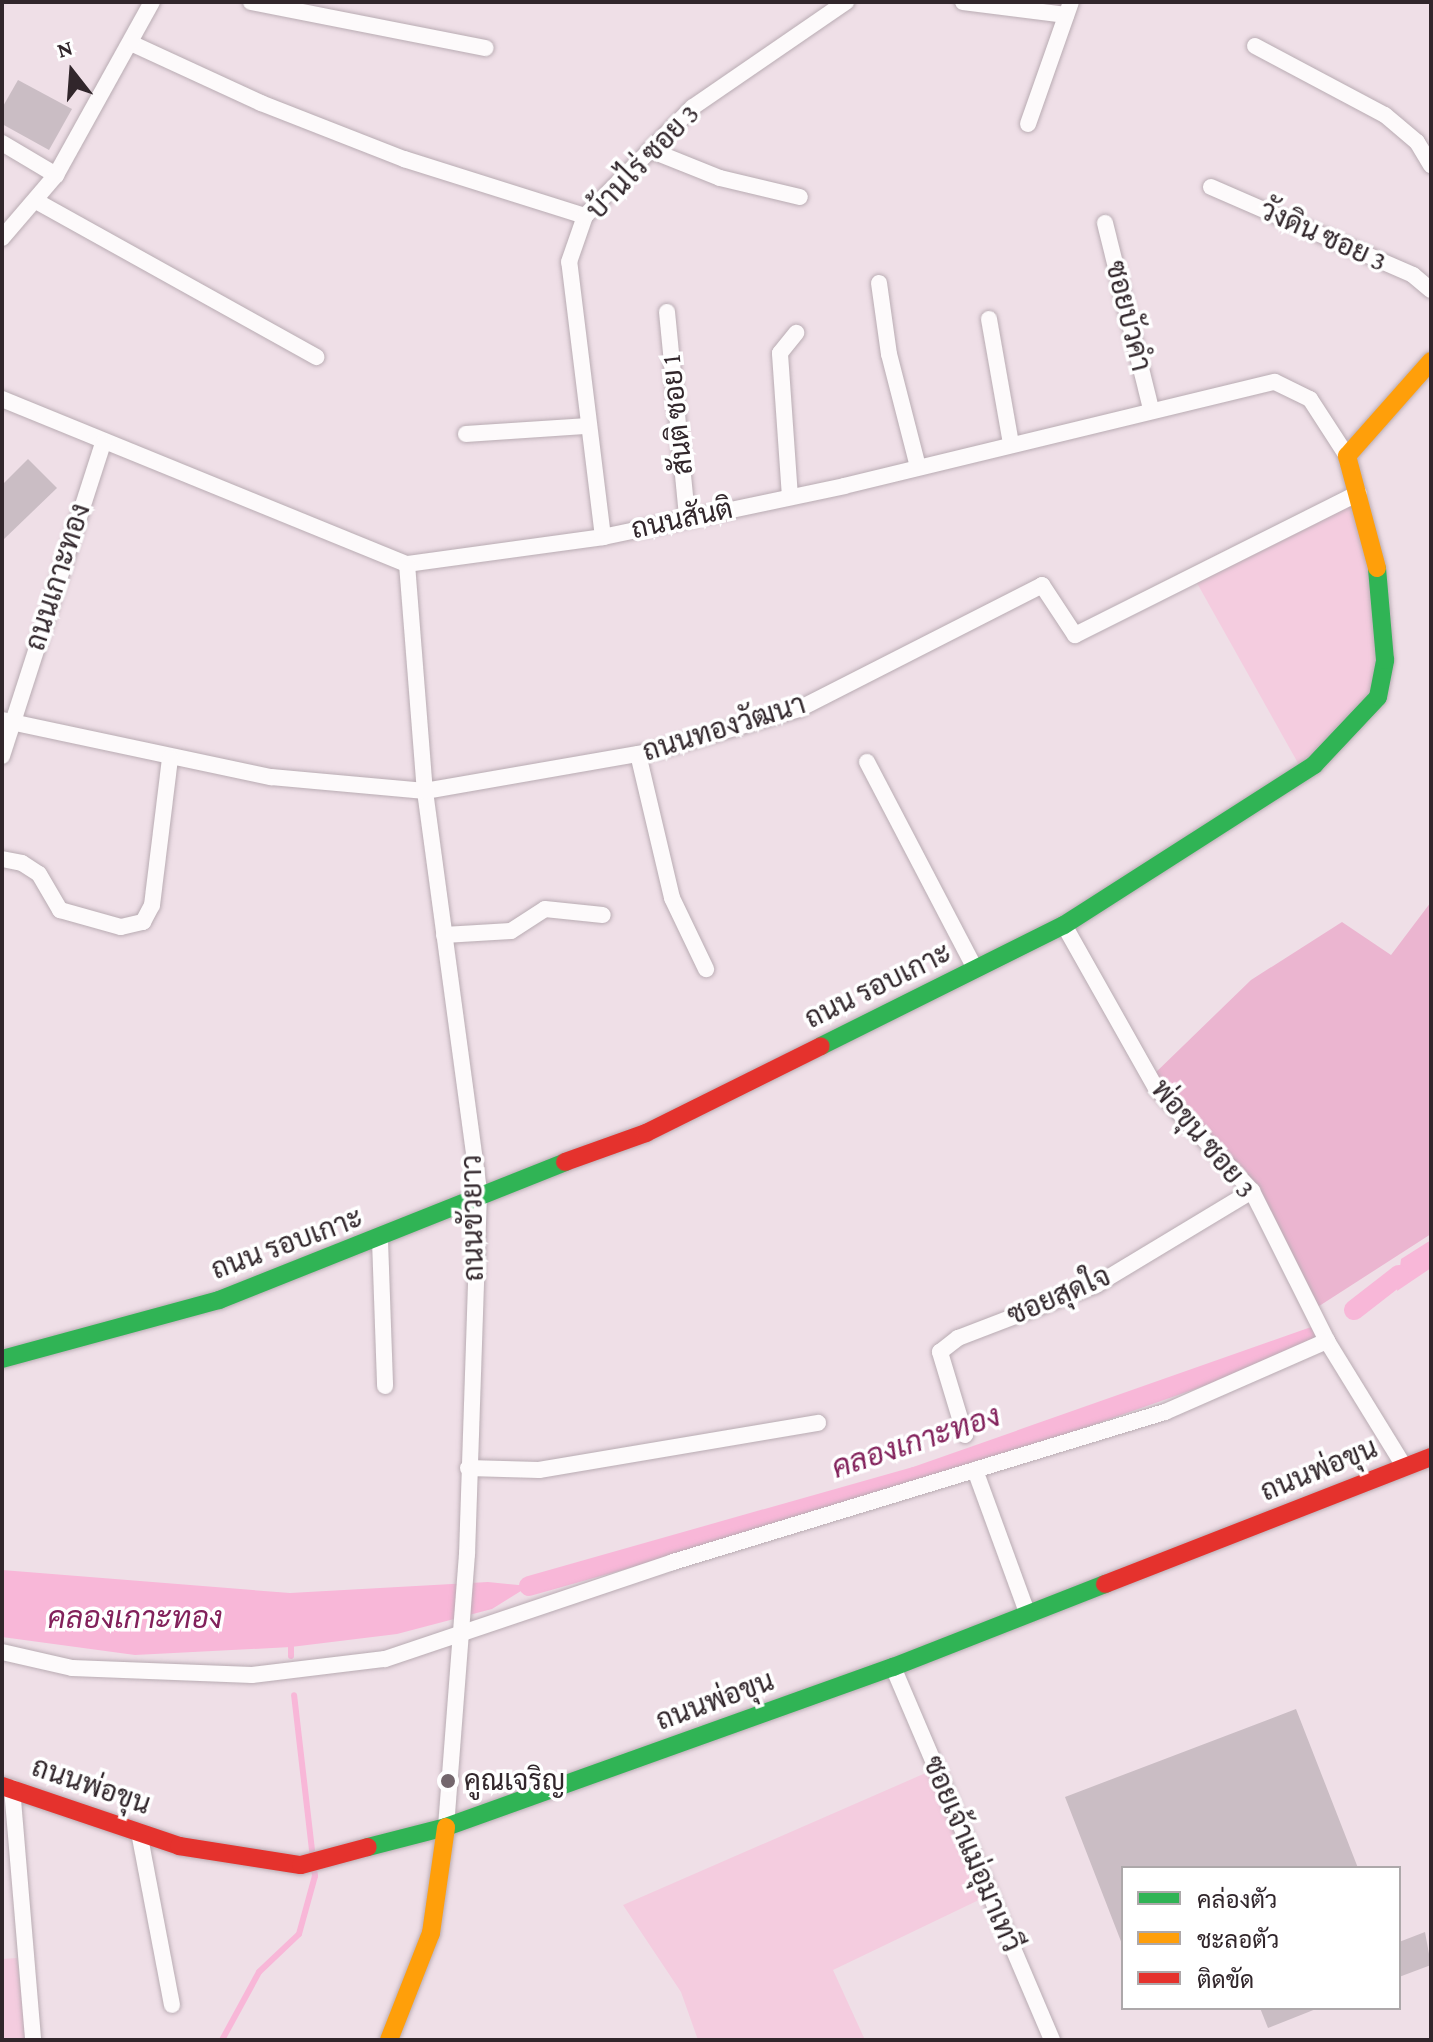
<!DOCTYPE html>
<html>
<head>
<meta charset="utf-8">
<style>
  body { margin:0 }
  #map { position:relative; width:1433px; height:2042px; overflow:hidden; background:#efdfe7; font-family:"Crimson Pro",Sarabun,serif }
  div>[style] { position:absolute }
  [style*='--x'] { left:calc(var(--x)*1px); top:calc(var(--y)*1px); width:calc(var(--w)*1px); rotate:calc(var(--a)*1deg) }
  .green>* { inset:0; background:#f4ccdf }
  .forest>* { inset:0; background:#ebb5d0 }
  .water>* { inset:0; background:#f8b7d8 }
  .stream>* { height:6px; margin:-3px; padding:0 3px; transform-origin:3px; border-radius:3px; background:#f8b7d8 }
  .canal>* { height:20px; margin:-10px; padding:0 10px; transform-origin:10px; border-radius:10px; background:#f8b7d8 }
  .building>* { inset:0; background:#cabdc4 }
  .roads { filter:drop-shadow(0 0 2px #b9acb3) drop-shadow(0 0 2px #b9acb3) }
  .street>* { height:16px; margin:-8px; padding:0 8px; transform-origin:8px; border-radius:8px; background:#fdfafb }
  .fast>* { height:18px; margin:-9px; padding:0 9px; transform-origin:9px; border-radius:9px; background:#30b455 }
  .slow>* { height:18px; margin:-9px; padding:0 9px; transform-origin:9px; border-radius:9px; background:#ff9f0a }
  .jam>* { height:18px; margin:-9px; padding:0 9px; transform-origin:9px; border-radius:9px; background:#e5322d }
  .dots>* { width:22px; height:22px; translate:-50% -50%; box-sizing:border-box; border:4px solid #fff; border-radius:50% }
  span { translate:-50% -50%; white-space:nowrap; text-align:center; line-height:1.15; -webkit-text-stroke:7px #fff; paint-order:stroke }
  .street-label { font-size:28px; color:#31262b }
  .poi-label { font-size:28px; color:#31262b }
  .left { translate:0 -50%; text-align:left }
  .water-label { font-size:30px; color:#82215b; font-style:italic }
  .frame { position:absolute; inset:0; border:4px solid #31262b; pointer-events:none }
  .legend { position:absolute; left:1121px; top:1866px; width:280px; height:144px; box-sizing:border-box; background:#fff; border:2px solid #ada8aa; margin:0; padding:10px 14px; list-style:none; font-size:24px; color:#31262b }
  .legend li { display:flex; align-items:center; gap:16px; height:40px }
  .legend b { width:40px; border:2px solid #ada8aa }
  .north { position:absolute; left:32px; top:32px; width:80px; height:80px; -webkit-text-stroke:6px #fff; paint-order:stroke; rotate:343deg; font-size:22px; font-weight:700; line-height:32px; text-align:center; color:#31262b }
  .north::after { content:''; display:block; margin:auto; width:28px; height:36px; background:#31262b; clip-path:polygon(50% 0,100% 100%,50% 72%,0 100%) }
</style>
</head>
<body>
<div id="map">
  <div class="green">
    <div style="clip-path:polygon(1358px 493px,1380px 579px,1378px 697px,1303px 772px,1193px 576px)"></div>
    <div style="clip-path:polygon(928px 1772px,983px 1898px,833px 1970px,865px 2040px,698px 2040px,681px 1992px,623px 1905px)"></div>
    <div style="clip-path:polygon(17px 1958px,26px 2040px,2px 2040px,2px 1959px)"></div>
  </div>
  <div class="forest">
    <div style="clip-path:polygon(1431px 902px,1431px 1234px,1313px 1310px,1255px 1189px,1150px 1078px,1251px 980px,1342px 922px,1391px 955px)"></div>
  </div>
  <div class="water">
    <div style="clip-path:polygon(1431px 1240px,1431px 1268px,1397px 1291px,1401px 1259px)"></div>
    <div style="clip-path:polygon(2px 1570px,290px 1593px,488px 1582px,529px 1586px,492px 1609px,397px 1634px,291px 1647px,135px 1655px,2px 1637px)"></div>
  </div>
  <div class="stream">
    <div style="--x:291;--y:1647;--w:9;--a:90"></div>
    <div style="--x:222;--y:2040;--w:77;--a:-61.4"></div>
    <div style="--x:259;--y:1972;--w:55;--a:-43.5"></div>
    <div style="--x:299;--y:1934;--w:60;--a:-74.6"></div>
    <div style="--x:315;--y:1876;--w:182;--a:-96.6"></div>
  </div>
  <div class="canal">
    <div style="--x:1354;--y:1310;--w:57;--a:-37.9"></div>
    <div style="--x:529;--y:1586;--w:401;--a:-15.8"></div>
    <div style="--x:915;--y:1477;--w:425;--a:-19.4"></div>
  </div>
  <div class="building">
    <div style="clip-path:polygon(18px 80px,72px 109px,49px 150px,2px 124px,2px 108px)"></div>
    <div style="clip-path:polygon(28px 459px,57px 488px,2px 541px,2px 485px)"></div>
    <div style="clip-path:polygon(1296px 1709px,1358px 1868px,1123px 1868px,1122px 1944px,1065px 1797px)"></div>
    <div style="clip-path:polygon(1425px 1932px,1431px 1965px,1399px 1977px,1399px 1942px)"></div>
    <div style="clip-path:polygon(1260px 2008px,1315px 2008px,1316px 2009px,1268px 2028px)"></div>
  </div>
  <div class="roads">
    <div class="street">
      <div style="--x:251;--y:2;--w:239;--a:11.1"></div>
      <div style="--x:963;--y:2;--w:104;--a:7.2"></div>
      <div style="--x:131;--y:43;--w:143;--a:24.8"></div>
      <div style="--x:261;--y:103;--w:154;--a:21.4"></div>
      <div style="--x:404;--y:159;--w:190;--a:17.5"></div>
      <div style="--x:1255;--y:46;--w:147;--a:28"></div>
      <div style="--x:1385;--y:115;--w:42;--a:40.2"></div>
      <div style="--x:1417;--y:142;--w:27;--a:59"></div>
      <div style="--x:1028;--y:124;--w:129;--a:-70.6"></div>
      <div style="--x:2;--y:143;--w:63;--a:30.7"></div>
      <div style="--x:650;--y:150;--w:75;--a:21.8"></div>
      <div style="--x:720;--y:178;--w:82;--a:13.4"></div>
      <div style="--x:1211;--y:187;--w:220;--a:23.5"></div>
      <div style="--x:1413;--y:275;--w:23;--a:40"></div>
      <div style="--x:36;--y:201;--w:321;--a:29.1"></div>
      <div style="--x:1105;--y:223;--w:192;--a:76.1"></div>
      <div style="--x:2;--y:238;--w:83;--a:-49.4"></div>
      <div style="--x:56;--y:175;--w:198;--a:-61"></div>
      <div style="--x:879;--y:283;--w:72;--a:82"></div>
      <div style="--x:889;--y:354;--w:117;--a:75.6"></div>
      <div style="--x:667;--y:312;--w:206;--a:84.4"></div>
      <div style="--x:989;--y:319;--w:127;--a:80"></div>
      <div style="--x:2;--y:399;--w:437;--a:22.2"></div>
      <div style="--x:407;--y:564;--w:198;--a:-7.8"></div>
      <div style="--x:603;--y:537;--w:246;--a:-11.9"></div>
      <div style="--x:844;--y:486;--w:443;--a:-13.6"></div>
      <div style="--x:1275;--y:382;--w:39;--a:26"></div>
      <div style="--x:1310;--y:399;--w:68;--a:57"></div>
      <div style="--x:466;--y:434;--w:122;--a:-3.8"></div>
      <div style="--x:790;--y:497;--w:144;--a:-94"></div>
      <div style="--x:780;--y:353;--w:26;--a:-51"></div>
      <div style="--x:603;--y:537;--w:277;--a:-97"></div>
      <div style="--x:569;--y:262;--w:49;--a:-70.8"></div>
      <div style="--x:585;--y:216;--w:153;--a:-45.3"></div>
      <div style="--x:693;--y:107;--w:186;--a:-34.5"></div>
      <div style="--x:407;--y:564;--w:228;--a:85.5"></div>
      <div style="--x:425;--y:791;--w:406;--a:82.3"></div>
      <div style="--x:479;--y:1193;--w:361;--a:91.9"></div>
      <div style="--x:467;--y:1554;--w:274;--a:94.4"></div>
      <div style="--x:2;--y:720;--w:275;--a:12"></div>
      <div style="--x:271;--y:777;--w:155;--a:5.2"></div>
      <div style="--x:425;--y:791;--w:238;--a:-9.9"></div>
      <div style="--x:659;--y:750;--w:146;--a:-16.3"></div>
      <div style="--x:799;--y:709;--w:273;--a:-27"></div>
      <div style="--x:1042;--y:585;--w:60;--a:56.6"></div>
      <div style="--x:1075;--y:635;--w:317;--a:-26.6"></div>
      <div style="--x:638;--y:754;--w:148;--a:76.7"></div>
      <div style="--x:672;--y:898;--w:79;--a:64.4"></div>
      <div style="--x:2;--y:756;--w:329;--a:-72.1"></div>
      <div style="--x:867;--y:762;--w:233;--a:62.4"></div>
      <div style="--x:2;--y:859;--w:20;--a:11"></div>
      <div style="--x:22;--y:863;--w:20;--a:33"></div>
      <div style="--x:39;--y:874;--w:42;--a:59.7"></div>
      <div style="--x:60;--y:910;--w:63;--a:15.6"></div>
      <div style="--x:121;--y:927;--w:23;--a:-13"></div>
      <div style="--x:143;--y:922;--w:19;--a:-62"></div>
      <div style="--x:152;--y:905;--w:148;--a:-83"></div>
      <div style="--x:1064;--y:925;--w:187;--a:60.6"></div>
      <div style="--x:1156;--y:1088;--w:141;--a:47"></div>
      <div style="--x:1252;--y:1191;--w:168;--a:63.4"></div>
      <div style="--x:1327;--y:1341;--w:147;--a:58.4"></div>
      <div style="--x:444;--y:935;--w:67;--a:-3.4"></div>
      <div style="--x:511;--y:931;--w:40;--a:-32.9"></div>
      <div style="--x:545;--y:909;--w:58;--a:5.9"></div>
      <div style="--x:380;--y:1240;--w:146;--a:88"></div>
      <div style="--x:965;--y:1435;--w:87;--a:-106.8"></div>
      <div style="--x:940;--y:1352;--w:23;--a:-38"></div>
      <div style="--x:958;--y:1338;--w:148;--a:-21"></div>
      <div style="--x:1096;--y:1285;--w:182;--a:-31.1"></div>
      <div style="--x:468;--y:1468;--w:71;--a:1.6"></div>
      <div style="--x:539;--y:1470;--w:283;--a:-9.6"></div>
      <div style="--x:975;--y:1470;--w:154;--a:69.9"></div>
      <div style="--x:2;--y:1652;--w:72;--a:12.9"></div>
      <div style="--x:72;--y:1668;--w:180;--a:2.2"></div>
      <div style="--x:252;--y:1675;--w:134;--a:-6.9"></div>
      <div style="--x:385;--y:1659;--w:304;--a:-18.6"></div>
      <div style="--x:673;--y:1562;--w:514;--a:-16.96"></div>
      <div style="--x:1165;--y:1412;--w:177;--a:-23.7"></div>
      <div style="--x:893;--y:1667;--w:405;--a:66.9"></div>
      <div style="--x:12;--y:1788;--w:253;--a:85.2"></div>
      <div style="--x:139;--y:1832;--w:176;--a:79.2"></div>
    </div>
    <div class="fast">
      <div style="--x:821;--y:1046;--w:271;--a:-26.5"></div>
      <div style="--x:1064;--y:925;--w:297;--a:-32.6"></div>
      <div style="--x:1314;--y:765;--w:93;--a:-46.7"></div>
      <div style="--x:1378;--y:697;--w:38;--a:-79"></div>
      <div style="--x:1385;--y:660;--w:92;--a:-95"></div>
      <div style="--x:2;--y:1359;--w:225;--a:-15.2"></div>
      <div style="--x:219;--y:1300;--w:373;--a:-21.7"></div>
      <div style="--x:368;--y:1847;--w:81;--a:-14.4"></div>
      <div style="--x:446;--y:1827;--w:475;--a:-19.7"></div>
      <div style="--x:893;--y:1667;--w:228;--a:-21.4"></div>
    </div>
    <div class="slow">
      <div style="--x:1377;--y:568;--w:116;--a:-105"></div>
      <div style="--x:1347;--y:456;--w:127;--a:-48.5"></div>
      <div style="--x:389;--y:2040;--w:115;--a:-68.6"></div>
      <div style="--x:431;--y:1933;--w:107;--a:-81.9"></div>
    </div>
    <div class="jam">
      <div style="--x:565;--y:1162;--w:86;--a:-19.7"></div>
      <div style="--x:646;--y:1133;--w:195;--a:-26.4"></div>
      <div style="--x:1105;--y:1584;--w:350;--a:-21.3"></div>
      <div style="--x:2;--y:1786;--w:187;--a:18.7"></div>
      <div style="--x:179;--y:1846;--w:123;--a:8.9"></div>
      <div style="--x:301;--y:1865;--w:69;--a:-15"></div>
    </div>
  </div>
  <div class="dots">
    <div style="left:448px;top:1781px;background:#74676d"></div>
  </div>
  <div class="street-label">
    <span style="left:643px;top:162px;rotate:-46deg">บ้านไร่ ซอย 3</span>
    <span style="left:1323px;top:236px;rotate:24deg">วังดิน ซอย 3</span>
    <span style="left:1128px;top:316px;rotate:76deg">ซอยบัวคำ</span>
    <span style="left:677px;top:415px;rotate:-96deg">สันติ ซอย 1</span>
    <span style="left:682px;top:519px;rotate:-12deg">ถนนสันติ</span>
    <span style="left:58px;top:577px;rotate:-72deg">ถนนเกาะทอง</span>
    <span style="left:724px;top:728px;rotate:-17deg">ถนนทองวัฒนา</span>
    <span style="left:878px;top:986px;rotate:-26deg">ถนน รอบเกาะ</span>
    <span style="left:1203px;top:1139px;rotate:50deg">พ่อขุน ซอย 3</span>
    <span style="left:473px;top:1218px;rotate:-91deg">ถนนขัวยาว</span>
    <span style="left:287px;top:1244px;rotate:-20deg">ถนน รอบเกาะ</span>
    <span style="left:1059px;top:1296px;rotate:-23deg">ซอยสุดใจ</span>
    <span style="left:1319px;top:1470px;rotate:-22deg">ถนนพ่อขุน</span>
    <span style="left:715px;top:1701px;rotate:-20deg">ถนนพ่อขุน</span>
    <span style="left:91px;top:1786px;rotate:19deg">ถนนพ่อขุน</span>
    <span style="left:972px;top:1854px;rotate:67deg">ซอยเจ้าแม่อุมาเทวี</span>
  </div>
  <div class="poi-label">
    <span class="left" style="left:464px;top:1781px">คูณเจริญ</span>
  </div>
  <div class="water-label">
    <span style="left:916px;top:1442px;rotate:-18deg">คลองเกาะทอง</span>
    <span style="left:135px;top:1618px">คลองเกาะทอง</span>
  </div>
  <div class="frame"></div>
  <ul class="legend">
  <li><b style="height:10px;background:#30b455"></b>คล่องตัว</li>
  <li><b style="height:10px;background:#ff9f0a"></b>ชะลอตัว</li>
  <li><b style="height:10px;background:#e5322d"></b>ติดขัด</li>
  </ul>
  <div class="north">N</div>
</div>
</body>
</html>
